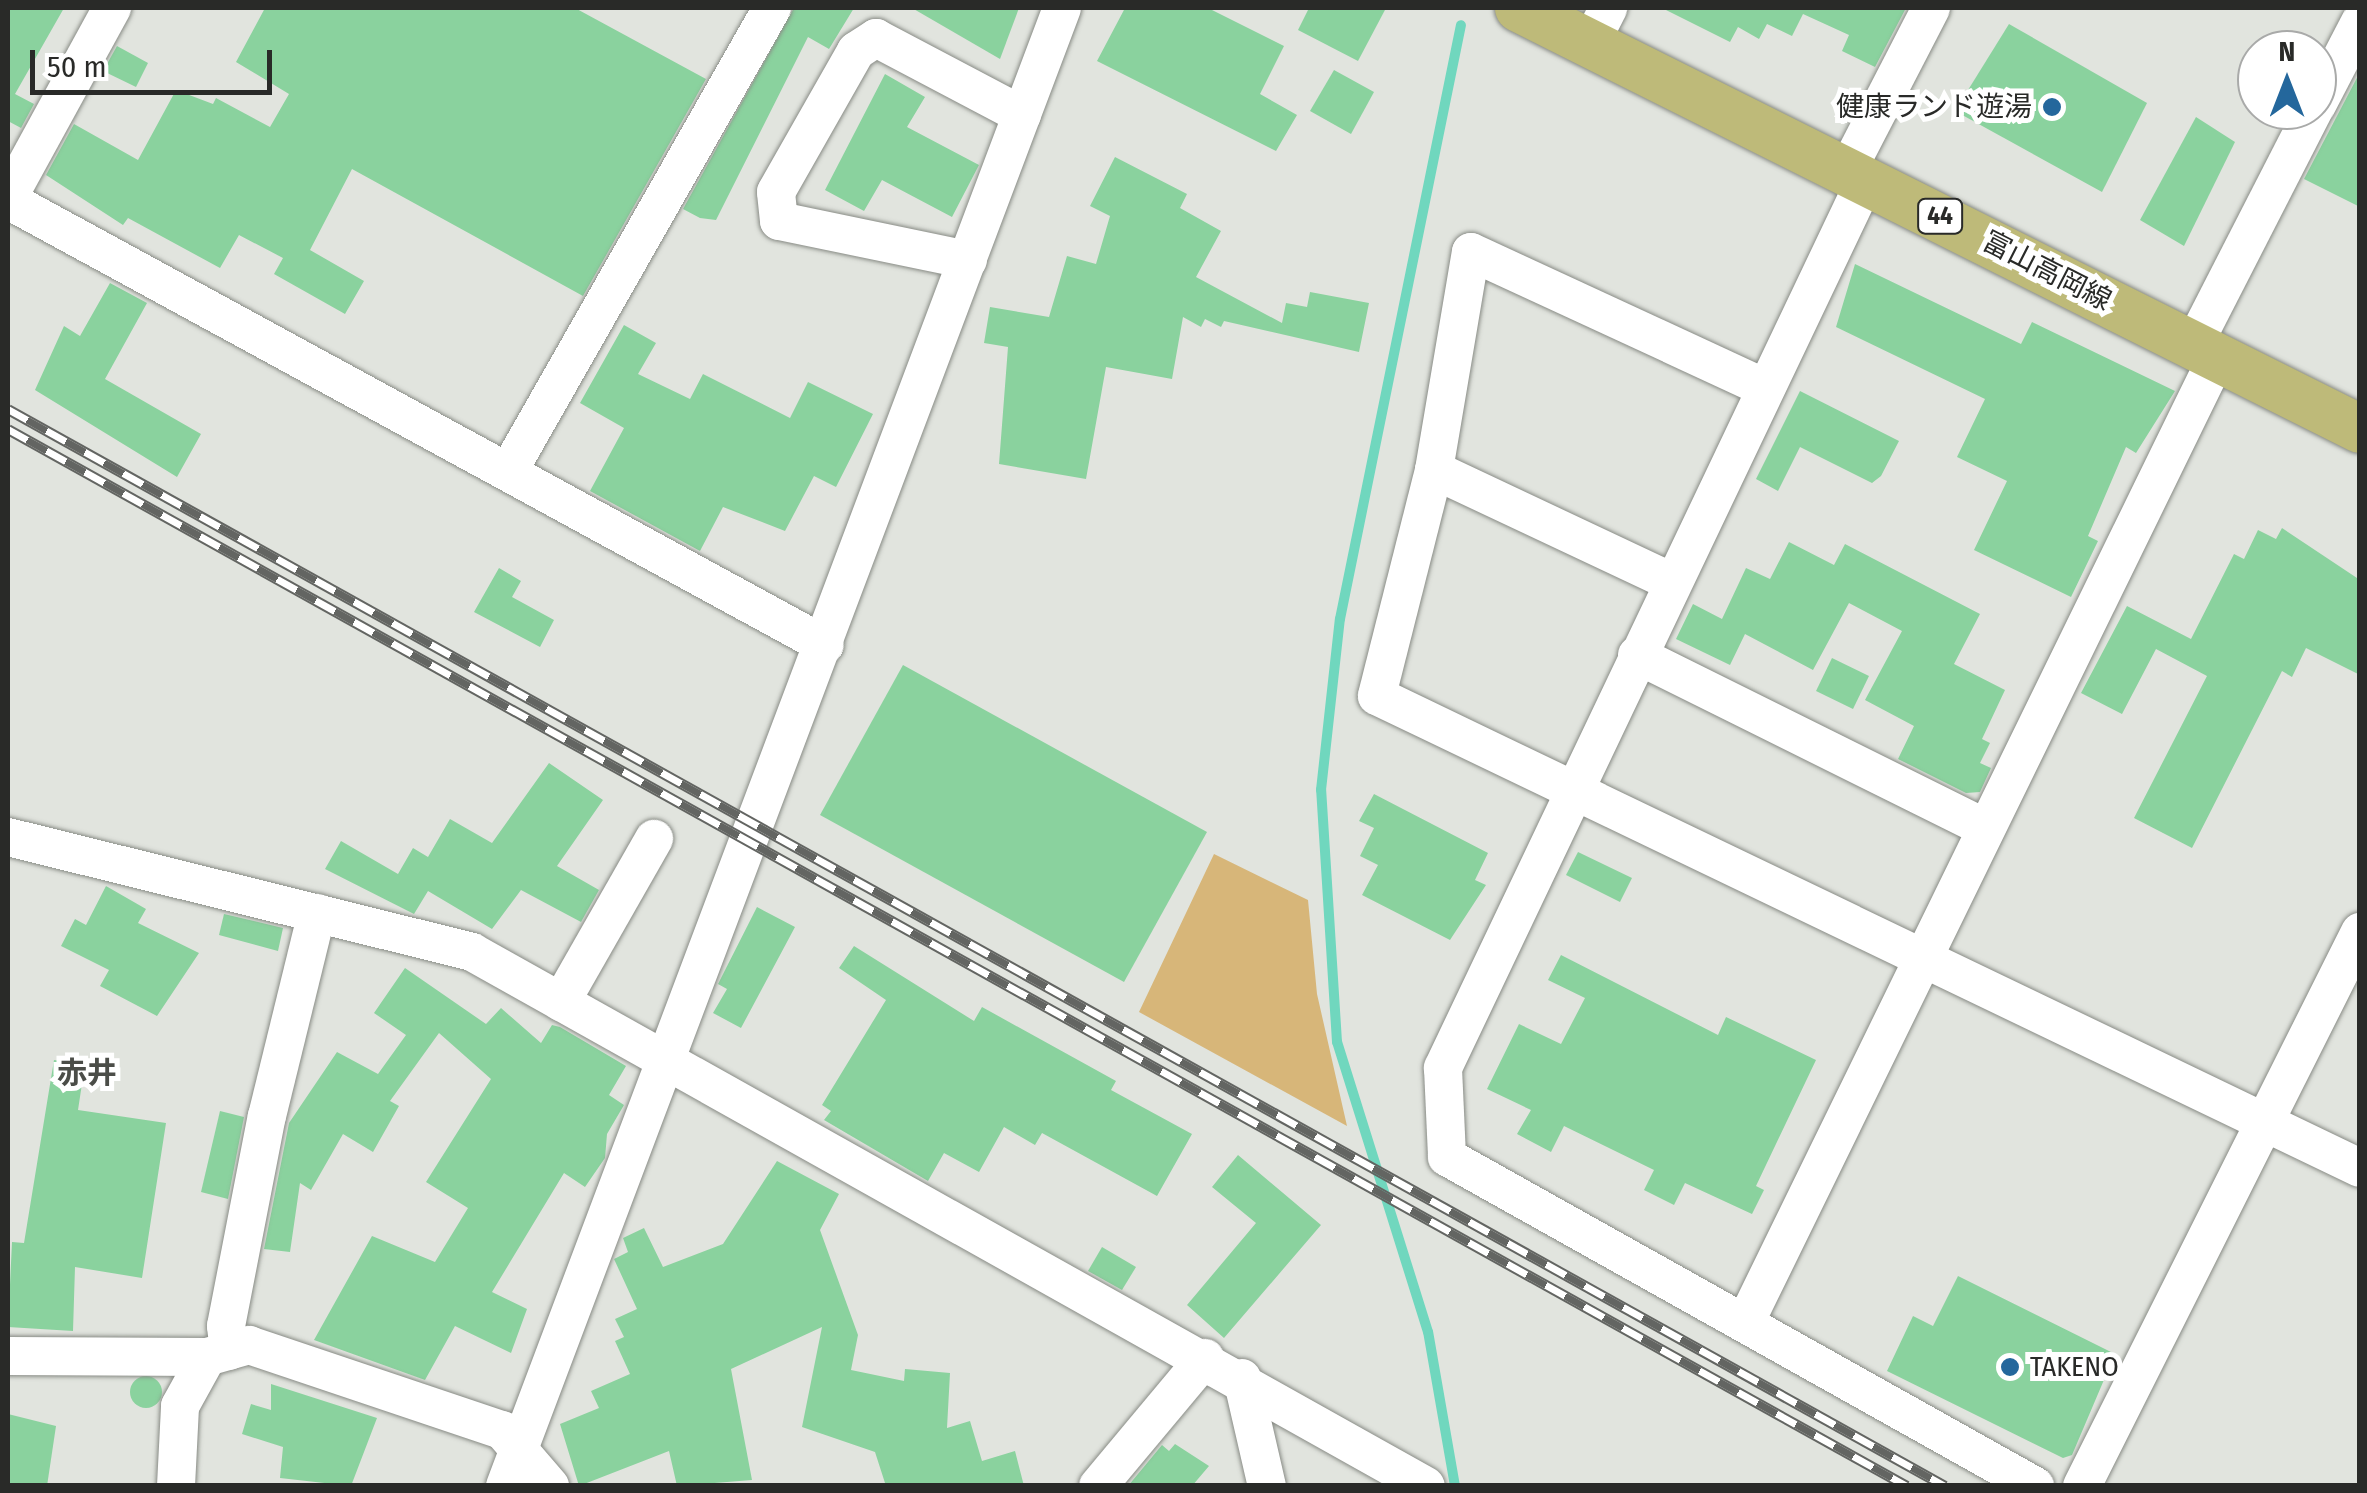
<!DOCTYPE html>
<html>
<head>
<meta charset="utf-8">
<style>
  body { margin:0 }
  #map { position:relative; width:2367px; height:1493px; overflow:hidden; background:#e1e4de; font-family:"Fira Sans Condensed","Noto Sans JP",sans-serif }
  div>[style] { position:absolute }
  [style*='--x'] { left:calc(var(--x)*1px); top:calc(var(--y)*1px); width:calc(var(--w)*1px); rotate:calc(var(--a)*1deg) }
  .green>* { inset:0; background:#d7b679 }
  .stream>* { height:10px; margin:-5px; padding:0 5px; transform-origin:5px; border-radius:5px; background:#70d7be }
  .building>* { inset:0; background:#8ad29e }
  .round { border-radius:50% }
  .roads { filter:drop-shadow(0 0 2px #888b85) drop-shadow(0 0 2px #888b85) }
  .minor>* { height:38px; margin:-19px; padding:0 19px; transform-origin:19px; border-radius:19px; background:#fff }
  .major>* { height:48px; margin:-24px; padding:0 24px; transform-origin:24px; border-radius:24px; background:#beba79 }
  .rail>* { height:11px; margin-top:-5.5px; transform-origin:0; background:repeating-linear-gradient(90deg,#fff 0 22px,#636562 0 44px); box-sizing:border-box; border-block:2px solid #636562 }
  .dots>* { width:28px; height:28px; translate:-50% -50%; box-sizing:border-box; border:5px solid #fff; border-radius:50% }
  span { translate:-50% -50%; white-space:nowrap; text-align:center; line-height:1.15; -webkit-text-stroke:10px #fff; paint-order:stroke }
  .shield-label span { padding:2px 8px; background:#fff; border:2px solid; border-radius:8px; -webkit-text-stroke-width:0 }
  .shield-label { font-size:25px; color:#292a28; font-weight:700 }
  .poi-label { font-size:28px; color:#292a28 }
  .right { translate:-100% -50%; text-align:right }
  .left { translate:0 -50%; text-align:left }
  .street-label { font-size:28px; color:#292a28 }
  .neighbourhood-label { font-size:30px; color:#4b4d48; font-weight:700 }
  .frame { position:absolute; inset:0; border:10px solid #292a28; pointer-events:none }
  .north { position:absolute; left:2237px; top:30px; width:100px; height:100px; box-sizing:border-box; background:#fff; border:2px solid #a9aaa9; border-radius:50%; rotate:0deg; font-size:28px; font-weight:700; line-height:40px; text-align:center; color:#292a28 }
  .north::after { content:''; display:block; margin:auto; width:35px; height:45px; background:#24679c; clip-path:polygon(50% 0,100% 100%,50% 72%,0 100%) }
  .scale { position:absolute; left:30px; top:50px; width:242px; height:45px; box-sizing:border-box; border:5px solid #292a28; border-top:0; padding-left:12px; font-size:30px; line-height:35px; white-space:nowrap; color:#292a28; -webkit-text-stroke:8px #fff; paint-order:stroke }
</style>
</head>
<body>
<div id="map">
  <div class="green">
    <div style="clip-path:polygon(1214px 854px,1308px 900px,1317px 994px,1347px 1126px,1139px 1012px)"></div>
  </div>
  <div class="stream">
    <div style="--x:1455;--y:1486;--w:156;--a:-99.9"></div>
    <div style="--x:1428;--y:1332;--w:304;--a:-107.4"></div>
    <div style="--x:1337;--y:1042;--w:253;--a:-93.6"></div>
    <div style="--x:1321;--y:790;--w:172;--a:-83.7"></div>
    <div style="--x:1340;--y:619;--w:606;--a:-78.49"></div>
  </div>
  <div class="building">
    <div style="clip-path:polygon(8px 8px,64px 8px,15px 94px,34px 104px,21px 128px,8px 121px)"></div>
    <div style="clip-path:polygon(265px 8px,575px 8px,706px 79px,583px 296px,352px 169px,310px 250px,364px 281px,345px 314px,274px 274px,283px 258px,239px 235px,220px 268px,128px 218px,123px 225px,46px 175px,74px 124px,138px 160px,176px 90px,213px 104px,216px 98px,270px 127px,289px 94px,236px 62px)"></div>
    <div style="clip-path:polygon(794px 8px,854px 8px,829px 49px,808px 37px,716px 220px,700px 218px,683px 209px)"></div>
    <div style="clip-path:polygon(912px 8px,1019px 8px,1000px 59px)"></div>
    <div style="clip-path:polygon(1125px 8px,1208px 8px,1284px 46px,1260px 94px,1297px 115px,1276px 151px,1097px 61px)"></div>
    <div style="clip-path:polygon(1309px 8px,1386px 8px,1358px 61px,1298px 30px)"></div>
    <div style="clip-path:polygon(1662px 8px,1906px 8px,1875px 67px,1842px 51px,1849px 35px,1803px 14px,1792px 36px,1767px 24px,1759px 39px,1738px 27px,1730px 42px)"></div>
    <div style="clip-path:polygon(2009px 24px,2147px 103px,2102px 192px,1955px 111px)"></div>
    <div style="clip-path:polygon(117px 46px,148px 63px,136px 87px,103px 71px)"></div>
    <div style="clip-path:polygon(1334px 70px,1374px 92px,1351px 134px,1310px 111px)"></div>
    <div style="clip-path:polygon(2360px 72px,2360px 207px,2304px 179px)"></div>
    <div style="clip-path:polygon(885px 74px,925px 97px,907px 127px,979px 165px,952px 217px,882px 180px,864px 211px,825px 190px)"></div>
    <div style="clip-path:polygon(2196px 117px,2235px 142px,2184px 246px,2140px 220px)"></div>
    <div style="clip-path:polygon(1115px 157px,1187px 194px,1180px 208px,1221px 231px,1196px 277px,1282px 323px,1286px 303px,1307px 307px,1310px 292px,1369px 303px,1359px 352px,1224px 321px,1221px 327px,1205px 319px,1201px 327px,1183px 317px,1172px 379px,1106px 367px,1086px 479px,999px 464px,1008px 347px,984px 343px,990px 307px,1049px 317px,1067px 256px,1096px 264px,1110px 216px,1090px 206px)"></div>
    <div style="clip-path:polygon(1855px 264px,2021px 344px,2032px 322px,2175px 391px,2136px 453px,2126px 447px,2088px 536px,2098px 541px,2071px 597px,1974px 550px,2007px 481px,1957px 457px,1985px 399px,1836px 327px)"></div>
    <div style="clip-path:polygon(110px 283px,147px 303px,105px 379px,201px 434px,177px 477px,35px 390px,64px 326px,80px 336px)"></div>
    <div style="clip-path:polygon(624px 325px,656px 343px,638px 374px,690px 399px,703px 374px,790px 418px,808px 382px,873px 414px,836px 487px,814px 476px,785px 531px,723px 507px,700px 551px,590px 491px,624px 428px,580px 403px)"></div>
    <div style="clip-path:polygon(1800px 391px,1899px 441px,1881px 476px,1872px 483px,1800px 447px,1778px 491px,1756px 479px)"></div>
    <div style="clip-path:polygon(2282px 528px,2360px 580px,2360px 675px,2306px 648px,2292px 677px,2282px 671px,2192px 848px,2134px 818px,2207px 676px,2156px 649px,2122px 714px,2081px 693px,2127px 606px,2191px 639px,2234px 554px,2244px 559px,2258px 530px,2276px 539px)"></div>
    <div style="clip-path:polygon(1789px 542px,1834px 565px,1845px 544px,1980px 614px,1954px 664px,2005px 690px,1982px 739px,1990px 743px,1980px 763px,1991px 768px,1980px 792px,1966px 793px,1898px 759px,1914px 726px,1865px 700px,1902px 631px,1849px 603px,1813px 670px,1745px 634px,1730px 665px,1676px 639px,1693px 604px,1722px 619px,1746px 568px,1770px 579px)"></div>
    <div style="clip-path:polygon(499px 568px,521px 581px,512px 597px,554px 620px,540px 647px,474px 612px)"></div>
    <div style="clip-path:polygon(1832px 658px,1869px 676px,1853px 709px,1816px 691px)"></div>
    <div style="clip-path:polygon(903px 665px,1207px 832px,1124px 982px,820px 815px)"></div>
    <div style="clip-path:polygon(549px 763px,603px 800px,557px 866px,599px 890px,581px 922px,521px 890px,492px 929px,428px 891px,414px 914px,325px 869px,341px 841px,398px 874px,413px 848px,428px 857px,450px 819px,492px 843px)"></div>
    <div style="clip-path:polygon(1374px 794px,1488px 853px,1475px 880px,1486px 885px,1450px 940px,1362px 895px,1378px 865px,1360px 856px,1374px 828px,1359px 821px)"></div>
    <div style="clip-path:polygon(1578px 852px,1632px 878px,1620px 902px,1566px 875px)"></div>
    <div style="clip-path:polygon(106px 886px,146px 909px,138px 923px,199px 953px,157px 1016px,100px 986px,109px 970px,61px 946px,75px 919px,86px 925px)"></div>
    <div style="clip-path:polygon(757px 907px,795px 927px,741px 1028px,713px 1013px,727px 989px,718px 984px)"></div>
    <div style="clip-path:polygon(224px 914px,283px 928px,278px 951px,219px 935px)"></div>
    <div style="clip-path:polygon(854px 946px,974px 1021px,982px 1007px,1116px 1081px,1111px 1090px,1192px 1134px,1157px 1196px,1042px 1133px,1035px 1145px,1004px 1127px,979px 1172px,944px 1153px,928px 1181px,824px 1120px,831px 1111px,822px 1105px,886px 1000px,839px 968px)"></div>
    <div style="clip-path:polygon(1561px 955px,1718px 1035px,1726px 1017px,1816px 1060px,1756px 1186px,1764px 1190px,1752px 1214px,1685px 1183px,1674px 1205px,1644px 1190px,1654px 1170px,1564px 1126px,1551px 1152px,1517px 1134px,1531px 1110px,1487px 1089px,1519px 1024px,1561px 1044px,1585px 998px,1548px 980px)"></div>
    <div style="clip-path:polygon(405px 968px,486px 1024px,501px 1008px,541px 1043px,552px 1025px,560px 1027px,626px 1066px,609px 1095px,624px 1105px,607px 1134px,605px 1158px,585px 1187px,564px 1173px,492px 1292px,527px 1309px,511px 1353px,455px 1326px,425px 1380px,314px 1340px,372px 1236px,435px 1262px,468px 1208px,426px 1182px,491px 1079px,439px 1033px,390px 1101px,399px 1106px,373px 1152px,343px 1134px,311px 1190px,300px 1183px,290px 1252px,264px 1249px,289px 1123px,337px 1052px,378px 1074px,406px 1035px,374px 1013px)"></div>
    <div style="clip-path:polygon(54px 1060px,85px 1064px,78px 1110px,166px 1123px,142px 1278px,75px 1267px,73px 1331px,8px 1327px,12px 1242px,24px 1243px)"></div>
    <div style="clip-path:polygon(220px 1111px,244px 1117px,228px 1199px,201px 1192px)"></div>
    <div style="clip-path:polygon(1238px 1155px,1321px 1225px,1224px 1338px,1187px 1305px,1256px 1223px,1212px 1187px)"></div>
    <div style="clip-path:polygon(777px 1161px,839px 1194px,820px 1230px,858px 1335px,851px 1370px,904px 1381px,905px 1369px,950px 1373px,947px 1428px,970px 1421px,982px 1461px,1015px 1451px,1024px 1486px,885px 1483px,875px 1452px,802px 1427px,822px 1327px,731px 1369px,752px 1480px,677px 1486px,669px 1451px,579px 1486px,560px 1424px,599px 1408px,591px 1391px,630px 1374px,615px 1341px,624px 1337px,615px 1319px,637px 1309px,614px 1259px,628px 1252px,623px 1238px,644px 1228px,663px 1267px,723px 1244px)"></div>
    <div style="clip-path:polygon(1102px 1247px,1136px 1267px,1122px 1290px,1088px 1271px)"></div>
    <div style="clip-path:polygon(1958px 1276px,2115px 1354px,2072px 1455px,2063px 1458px,1887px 1371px,1913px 1316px,1933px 1326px)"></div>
    <div class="round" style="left:130px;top:1376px;width:32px;height:32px"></div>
    <div style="clip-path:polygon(271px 1384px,377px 1418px,351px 1486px,280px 1478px,283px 1447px,242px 1434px,251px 1404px,271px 1410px)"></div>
    <div style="clip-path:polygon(8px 1414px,56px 1426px,47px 1486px,8px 1486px)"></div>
    <div style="clip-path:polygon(1175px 1444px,1209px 1466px,1192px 1486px,1128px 1486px,1162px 1445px,1169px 1451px)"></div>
  </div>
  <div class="roads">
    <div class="minor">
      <div style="--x:1592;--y:40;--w:36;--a:-63"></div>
      <div style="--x:2317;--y:105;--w:93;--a:-62.6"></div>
      <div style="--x:1848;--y:169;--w:181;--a:-62.7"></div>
      <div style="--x:1866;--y:179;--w:985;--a:115.45"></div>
      <div style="--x:1443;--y:1068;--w:89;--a:87.4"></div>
      <div style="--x:1447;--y:1157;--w:674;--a:29.23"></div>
      <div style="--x:8;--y:198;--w:217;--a:-61.3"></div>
      <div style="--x:8;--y:200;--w:930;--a:28.58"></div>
      <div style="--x:968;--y:260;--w:193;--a:-168.3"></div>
      <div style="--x:779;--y:221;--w:29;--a:-96"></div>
      <div style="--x:776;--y:192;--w:162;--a:-60.4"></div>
      <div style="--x:856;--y:51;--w:24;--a:-33"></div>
      <div style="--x:876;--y:38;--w:165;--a:27.8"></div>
      <div style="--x:2193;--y:346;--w:265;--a:-62.9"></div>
      <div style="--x:1434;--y:470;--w:221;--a:-80.4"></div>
      <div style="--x:1471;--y:252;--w:324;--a:24.8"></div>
      <div style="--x:508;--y:472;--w:534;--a:-60.36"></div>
      <div style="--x:1672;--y:582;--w:263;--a:-154.8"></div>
      <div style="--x:1434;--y:470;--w:233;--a:104.2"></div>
      <div style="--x:1377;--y:696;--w:1090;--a:25.65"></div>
      <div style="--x:1637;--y:655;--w:385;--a:26.4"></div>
      <div style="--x:8;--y:837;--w:478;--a:13.9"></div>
      <div style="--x:472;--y:952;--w:1093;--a:29.24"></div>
      <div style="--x:561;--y:1002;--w:188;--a:-60.3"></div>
      <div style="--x:1747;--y:1319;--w:1071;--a:-63.96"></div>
      <div style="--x:229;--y:1351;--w:25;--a:-97"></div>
      <div style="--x:226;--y:1326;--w:214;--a:-79"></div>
      <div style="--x:267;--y:1116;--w:209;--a:-76.2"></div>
      <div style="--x:8;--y:1356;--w:199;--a:0.3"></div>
      <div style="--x:207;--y:1357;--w:44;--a:-15.9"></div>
      <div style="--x:249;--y:1345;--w:267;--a:18.6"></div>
      <div style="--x:502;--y:1430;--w:74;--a:49.4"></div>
      <div style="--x:1242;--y:1378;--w:111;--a:77"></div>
      <div style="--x:176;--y:1486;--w:80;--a:-87.1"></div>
      <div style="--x:180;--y:1406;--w:56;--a:-61.1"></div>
      <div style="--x:505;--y:1486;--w:1579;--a:-69.35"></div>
      <div style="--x:1098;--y:1486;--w:167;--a:-50.1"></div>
      <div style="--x:2082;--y:1486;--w:620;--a:-63.35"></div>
    </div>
    <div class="major">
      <div style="--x:1519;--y:8;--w:940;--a:26.59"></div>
    </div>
  </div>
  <div class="rail">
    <div style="--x:8;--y:409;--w:2216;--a:29.07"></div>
    <div style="--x:8;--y:429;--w:2173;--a:29.1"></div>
  </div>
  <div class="dots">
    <div style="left:2052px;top:107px;background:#24679c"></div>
    <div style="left:2010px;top:1367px;background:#24679c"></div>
  </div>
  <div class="shield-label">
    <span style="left:1940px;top:216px">44</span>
  </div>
  <div class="poi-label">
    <span class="right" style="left:2032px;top:107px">健康ランド遊湯</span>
    <span class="left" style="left:2030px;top:1367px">TAKENO</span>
  </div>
  <div class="street-label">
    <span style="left:2047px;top:271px;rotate:27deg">富山高岡線</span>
  </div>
  <div class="neighbourhood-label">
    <span style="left:87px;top:1073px">赤井</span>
  </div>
  <div class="frame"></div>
  <div class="north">N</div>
  <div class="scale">50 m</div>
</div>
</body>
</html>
